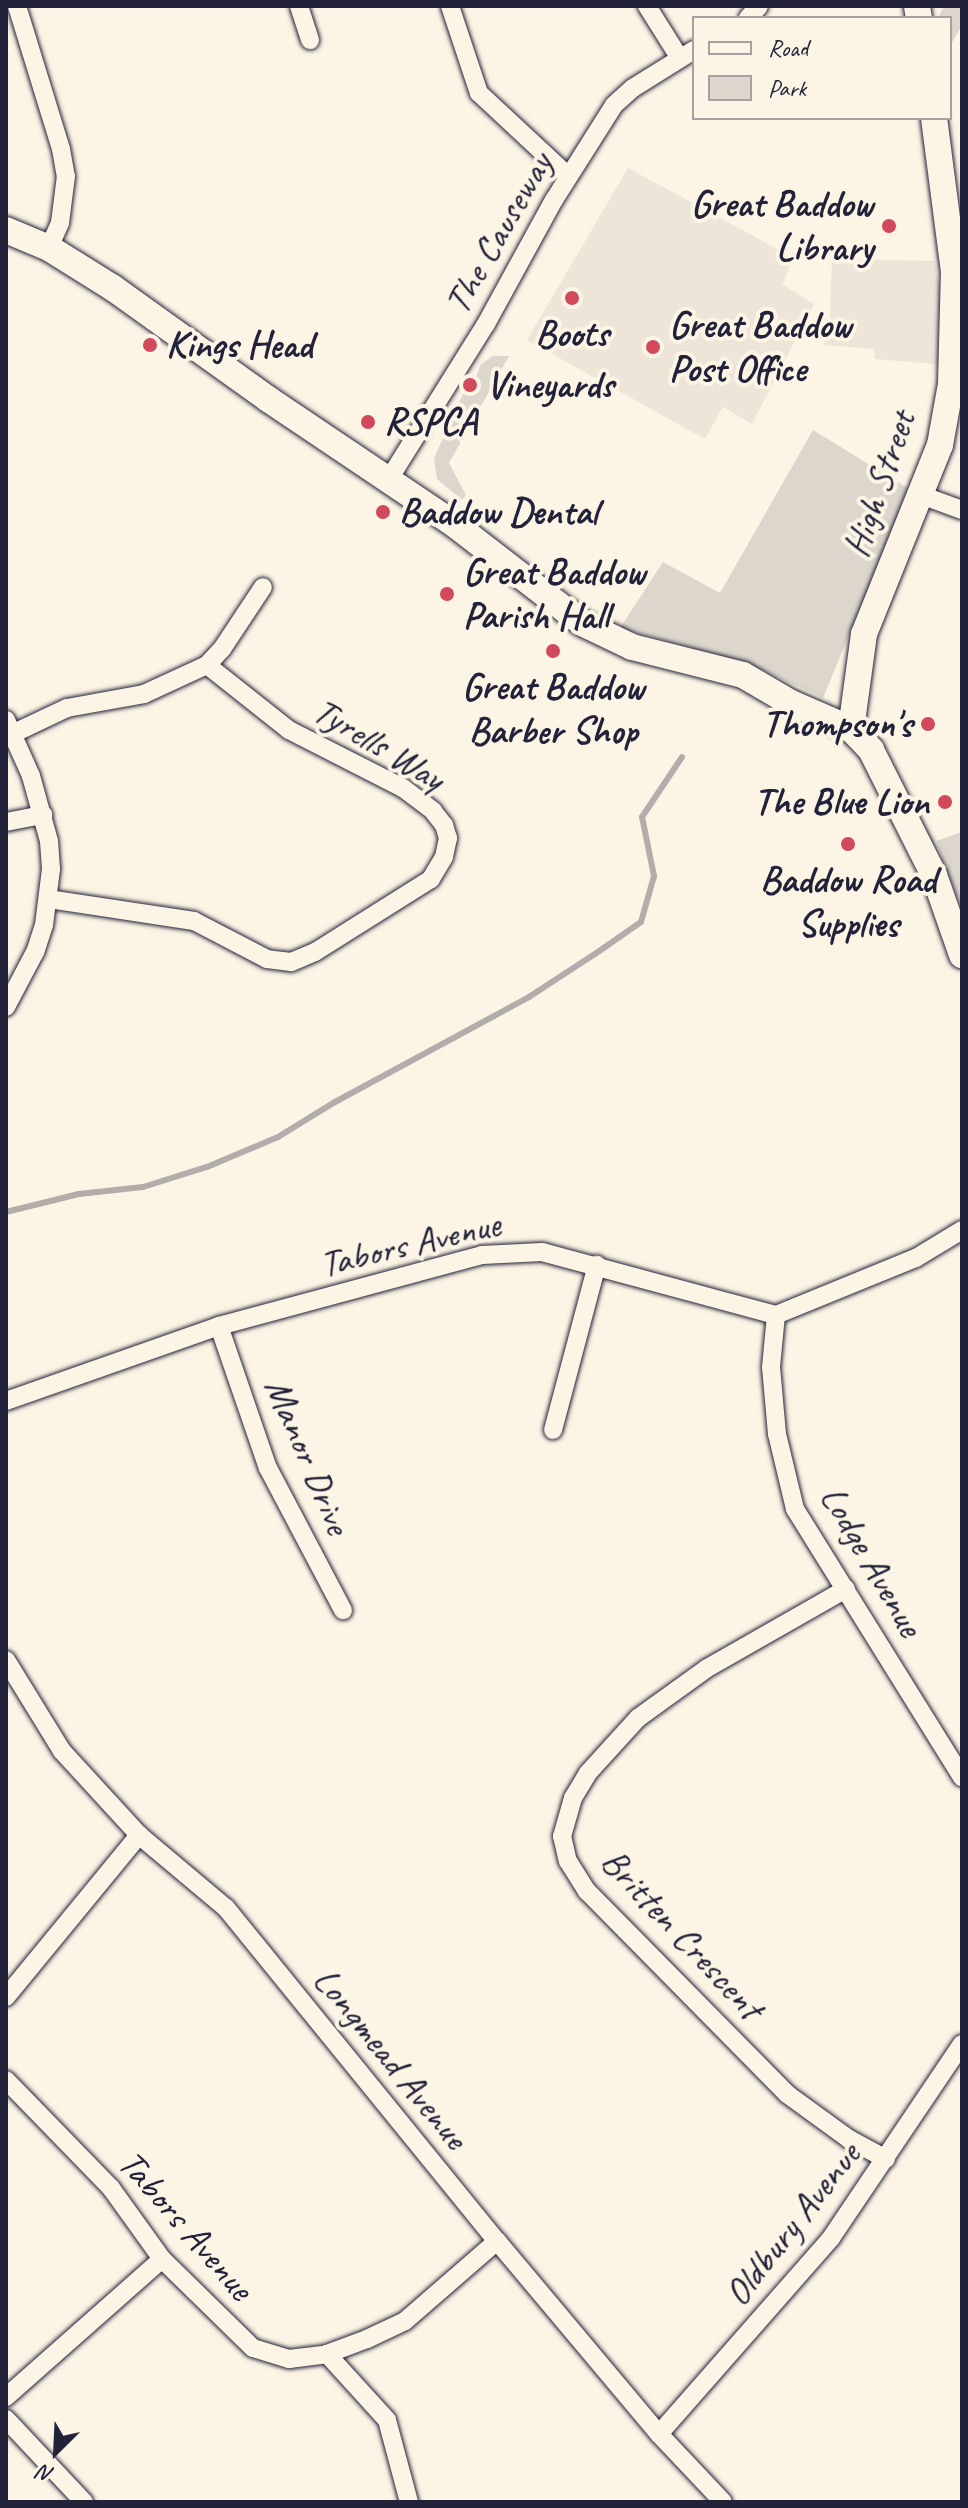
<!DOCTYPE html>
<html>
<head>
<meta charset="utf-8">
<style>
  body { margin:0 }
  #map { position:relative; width:968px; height:2508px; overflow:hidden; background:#fcf5e5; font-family:Caveat,sans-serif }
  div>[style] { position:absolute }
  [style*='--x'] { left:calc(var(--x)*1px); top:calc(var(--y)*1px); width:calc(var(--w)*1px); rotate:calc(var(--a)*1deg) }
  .built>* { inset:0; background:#ece5d8 }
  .green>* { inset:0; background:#dcd6cc }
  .stream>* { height:6px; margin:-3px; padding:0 3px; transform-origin:3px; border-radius:3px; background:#b2adab }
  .roads { filter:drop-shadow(0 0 2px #22223b) drop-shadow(0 0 2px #22223b) }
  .street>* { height:18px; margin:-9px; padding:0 9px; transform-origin:9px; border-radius:9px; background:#fcf5e5 }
  .secondary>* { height:26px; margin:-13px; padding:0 13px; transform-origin:13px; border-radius:13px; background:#fcf5e5 }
  .dots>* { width:22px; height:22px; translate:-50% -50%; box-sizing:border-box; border:4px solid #fcf5e5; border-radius:50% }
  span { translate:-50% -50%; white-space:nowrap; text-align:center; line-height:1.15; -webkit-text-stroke:8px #fcf5e5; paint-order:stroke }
  .poi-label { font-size:38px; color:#22223b; font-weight:700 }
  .right { translate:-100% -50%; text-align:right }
  .left { translate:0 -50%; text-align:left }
  .street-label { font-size:38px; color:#22223b }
  .frame { position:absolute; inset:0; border:8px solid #22223b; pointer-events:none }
  .legend { position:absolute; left:692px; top:16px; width:260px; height:104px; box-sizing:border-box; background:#fcf5e5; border:2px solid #a5a1a1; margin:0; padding:10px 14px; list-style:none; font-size:24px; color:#22223b }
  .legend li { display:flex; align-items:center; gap:16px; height:40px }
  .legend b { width:40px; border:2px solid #a5a1a1 }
  .north { position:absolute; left:16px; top:2412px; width:80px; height:80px; -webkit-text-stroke:6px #fcf5e5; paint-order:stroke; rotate:204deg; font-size:22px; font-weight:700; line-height:32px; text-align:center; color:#22223b }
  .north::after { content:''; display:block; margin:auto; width:28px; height:36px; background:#22223b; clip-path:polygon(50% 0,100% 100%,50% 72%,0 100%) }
</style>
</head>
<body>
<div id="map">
  <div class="built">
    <div style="clip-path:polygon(628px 168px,794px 258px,782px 284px,814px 304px,752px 424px,723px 407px,705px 439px,527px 340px)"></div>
    <div style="clip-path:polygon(832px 259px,935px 261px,940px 294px,937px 364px,875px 359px,874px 349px,824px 345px,830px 315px)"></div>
  </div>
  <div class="green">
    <div style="clip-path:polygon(944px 6px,962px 6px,962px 25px,950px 46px,950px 18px,938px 18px)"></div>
    <div style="clip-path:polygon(493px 356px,509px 356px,449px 463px,466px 495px,462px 500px,437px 479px,434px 458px,464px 392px,469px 395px,481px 364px)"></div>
    <div style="clip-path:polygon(813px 430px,909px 489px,823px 698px,745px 662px,620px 628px,663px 562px,720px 593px)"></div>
    <div style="clip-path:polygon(962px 832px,962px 909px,936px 841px)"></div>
  </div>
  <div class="stream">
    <div style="--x:6;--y:1212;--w:75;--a:-13.9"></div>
    <div style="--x:79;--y:1194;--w:64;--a:-6.2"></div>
    <div style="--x:143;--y:1187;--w:67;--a:-17.4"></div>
    <div style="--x:207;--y:1167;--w:77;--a:-22.9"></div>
    <div style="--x:278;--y:1137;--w:67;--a:-31.6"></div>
    <div style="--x:335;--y:1102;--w:221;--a:-28.4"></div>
    <div style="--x:529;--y:997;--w:79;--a:-33.1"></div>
    <div style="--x:595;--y:954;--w:56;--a:-34.8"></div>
    <div style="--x:641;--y:922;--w:48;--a:-74.2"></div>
    <div style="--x:654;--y:876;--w:60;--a:-101.5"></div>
    <div style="--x:642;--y:817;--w:72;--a:-56.3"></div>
  </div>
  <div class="roads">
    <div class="street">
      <div style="--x:17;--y:6;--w:150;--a:72.9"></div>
      <div style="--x:61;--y:149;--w:27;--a:80"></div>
      <div style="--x:66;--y:176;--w:47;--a:97.3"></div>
      <div style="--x:60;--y:223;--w:27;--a:114"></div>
      <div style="--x:299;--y:6;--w:36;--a:72"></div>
      <div style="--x:450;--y:6;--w:92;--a:71.6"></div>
      <div style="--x:479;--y:93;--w:122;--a:43"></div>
      <div style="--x:647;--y:6;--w:60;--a:57.9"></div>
      <div style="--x:748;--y:18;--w:16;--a:-47"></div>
      <div style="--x:389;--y:479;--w:183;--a:-58"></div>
      <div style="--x:486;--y:324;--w:141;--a:-61.3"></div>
      <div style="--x:554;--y:200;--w:112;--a:-57.7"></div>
      <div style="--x:614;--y:105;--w:25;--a:-42"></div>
      <div style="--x:633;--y:88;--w:72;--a:-31.9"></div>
      <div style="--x:921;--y:495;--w:44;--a:20.1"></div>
      <div style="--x:207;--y:665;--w:22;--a:-47"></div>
      <div style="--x:222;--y:649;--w:74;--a:-56.5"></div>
      <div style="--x:6;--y:720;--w:61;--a:65.9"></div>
      <div style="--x:31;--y:776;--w:67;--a:74.5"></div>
      <div style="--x:49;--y:841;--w:28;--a:86"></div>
      <div style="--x:51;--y:869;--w:56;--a:97.1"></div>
      <div style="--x:44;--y:925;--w:28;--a:108"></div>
      <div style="--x:35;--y:952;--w:62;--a:117.8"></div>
      <div style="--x:12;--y:734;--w:61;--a:-25.3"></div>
      <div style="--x:67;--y:708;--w:78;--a:-10.3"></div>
      <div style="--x:144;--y:694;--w:69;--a:-24.7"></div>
      <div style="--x:207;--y:665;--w:105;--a:38.4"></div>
      <div style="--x:289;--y:730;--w:128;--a:27"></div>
      <div style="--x:403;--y:788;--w:38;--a:37"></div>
      <div style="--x:433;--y:811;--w:18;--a:52"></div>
      <div style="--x:444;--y:825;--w:14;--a:73"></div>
      <div style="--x:448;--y:838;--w:19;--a:102"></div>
      <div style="--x:444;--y:857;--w:26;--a:121"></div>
      <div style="--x:431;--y:879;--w:137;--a:147.8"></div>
      <div style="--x:315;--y:952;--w:26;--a:157"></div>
      <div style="--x:291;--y:962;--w:24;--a:-173"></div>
      <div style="--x:267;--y:959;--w:82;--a:-152.5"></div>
      <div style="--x:194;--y:921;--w:148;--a:-171.4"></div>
      <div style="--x:6;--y:822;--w:38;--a:-11"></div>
      <div style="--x:776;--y:1315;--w:52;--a:95.5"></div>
      <div style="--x:771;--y:1367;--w:67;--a:84.9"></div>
      <div style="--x:777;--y:1434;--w:77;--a:76.5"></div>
      <div style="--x:795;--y:1509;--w:316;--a:58.1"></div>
      <div style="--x:219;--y:1326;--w:150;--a:71"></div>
      <div style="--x:268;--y:1468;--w:161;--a:62.2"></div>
      <div style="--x:6;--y:1401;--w:226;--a:-19.4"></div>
      <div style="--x:219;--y:1326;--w:272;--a:-15.1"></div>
      <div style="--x:482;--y:1255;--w:60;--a:-2.9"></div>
      <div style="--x:542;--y:1252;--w:242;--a:15.1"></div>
      <div style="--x:776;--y:1315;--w:151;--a:-22.2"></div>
      <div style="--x:916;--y:1258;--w:54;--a:-31.3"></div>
      <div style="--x:553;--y:1430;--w:171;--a:-75.1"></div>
      <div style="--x:846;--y:1589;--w:161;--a:150.3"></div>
      <div style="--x:706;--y:1669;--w:84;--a:144.2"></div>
      <div style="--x:638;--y:1718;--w:74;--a:132.3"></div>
      <div style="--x:588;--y:1773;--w:29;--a:121"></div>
      <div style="--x:573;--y:1798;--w:40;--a:106"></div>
      <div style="--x:562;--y:1836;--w:26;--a:77"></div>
      <div style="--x:568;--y:1861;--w:36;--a:58"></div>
      <div style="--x:587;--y:1891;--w:285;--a:45.4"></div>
      <div style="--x:787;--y:2094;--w:77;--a:36"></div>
      <div style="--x:849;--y:2139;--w:42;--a:28.4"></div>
      <div style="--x:6;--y:1660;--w:107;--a:58.4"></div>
      <div style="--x:62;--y:1751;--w:114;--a:47.5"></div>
      <div style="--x:139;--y:1835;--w:114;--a:40"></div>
      <div style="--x:226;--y:1908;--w:429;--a:50.9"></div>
      <div style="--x:497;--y:2241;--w:252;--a:50"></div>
      <div style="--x:659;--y:2434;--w:93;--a:46.7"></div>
      <div style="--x:6;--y:1997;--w:210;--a:-50.6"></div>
      <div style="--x:6;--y:2080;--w:151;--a:45.8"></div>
      <div style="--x:111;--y:2188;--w:87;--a:54.3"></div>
      <div style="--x:162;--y:2259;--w:127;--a:44.4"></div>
      <div style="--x:253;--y:2348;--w:38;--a:17"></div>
      <div style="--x:289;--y:2359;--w:38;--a:-7"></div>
      <div style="--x:327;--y:2354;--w:43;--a:-20.6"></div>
      <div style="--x:367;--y:2339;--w:42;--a:-25.3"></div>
      <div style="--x:405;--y:2321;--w:122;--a:-41"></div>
      <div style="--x:327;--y:2354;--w:89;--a:47.7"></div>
      <div style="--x:387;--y:2420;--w:85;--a:75"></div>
      <div style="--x:6;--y:2397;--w:208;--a:-41.5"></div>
      <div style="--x:6;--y:2419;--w:114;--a:46.8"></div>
      <div style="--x:659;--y:2434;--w:261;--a:-48.7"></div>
      <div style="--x:831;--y:2238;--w:234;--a:-56"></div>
    </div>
    <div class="secondary">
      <div style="--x:917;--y:6;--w:12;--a:81"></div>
      <div style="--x:6;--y:230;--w:47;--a:22.7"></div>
      <div style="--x:49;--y:248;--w:75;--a:32"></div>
      <div style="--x:113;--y:288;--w:191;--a:35.6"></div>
      <div style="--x:268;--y:399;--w:224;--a:33.9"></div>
      <div style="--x:454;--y:524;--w:162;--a:37.7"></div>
      <div style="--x:582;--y:623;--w:55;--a:25.6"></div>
      <div style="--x:632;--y:647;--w:114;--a:14.2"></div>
      <div style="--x:743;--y:675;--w:56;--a:30.3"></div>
      <div style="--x:791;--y:703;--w:65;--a:23.4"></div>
      <div style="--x:851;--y:729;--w:29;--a:46"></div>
      <div style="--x:871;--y:750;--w:140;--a:63.3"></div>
      <div style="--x:934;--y:875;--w:85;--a:70.7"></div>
      <div style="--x:851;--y:729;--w:96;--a:-82.2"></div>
      <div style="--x:864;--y:634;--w:204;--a:-68.1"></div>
      <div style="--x:940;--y:445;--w:62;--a:-79.8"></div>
      <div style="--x:951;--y:384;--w:112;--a:-88.5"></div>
      <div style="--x:954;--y:272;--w:155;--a:-97.4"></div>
    </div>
  </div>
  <div class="dots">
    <div style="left:889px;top:226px;background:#d1495b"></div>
    <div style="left:572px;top:298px;background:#d1495b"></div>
    <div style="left:150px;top:345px;background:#d1495b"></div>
    <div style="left:653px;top:347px;background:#d1495b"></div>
    <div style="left:470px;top:385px;background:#d1495b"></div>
    <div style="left:368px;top:422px;background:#d1495b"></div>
    <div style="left:383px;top:512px;background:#d1495b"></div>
    <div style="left:447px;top:594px;background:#d1495b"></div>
    <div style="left:553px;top:651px;background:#d1495b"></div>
    <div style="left:928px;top:724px;background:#d1495b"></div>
    <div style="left:945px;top:802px;background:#d1495b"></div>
    <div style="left:848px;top:844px;background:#d1495b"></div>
  </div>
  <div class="poi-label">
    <span class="right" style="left:873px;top:226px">Great Baddow<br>Library</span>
    <span class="left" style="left:669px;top:347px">Great Baddow<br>Post Office</span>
    <span style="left:572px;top:334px">Boots</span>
    <span class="left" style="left:166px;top:345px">Kings Head</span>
    <span class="left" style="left:486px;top:385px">Vineyards</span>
    <span class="left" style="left:384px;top:422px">RSPCA</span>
    <span class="left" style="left:399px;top:512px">Baddow Dental</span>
    <span class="left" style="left:463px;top:594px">Great Baddow<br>Parish Hall</span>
    <span style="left:553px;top:709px">Great Baddow<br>Barber Shop</span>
    <span class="right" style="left:912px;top:724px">Thompson's</span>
    <span class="right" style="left:929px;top:802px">The Blue Lion</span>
    <span style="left:848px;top:902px">Baddow Road<br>Supplies</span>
  </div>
  <div class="street-label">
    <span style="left:498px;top:233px;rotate:-60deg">The Causeway</span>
    <span style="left:879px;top:484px;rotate:-71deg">High Street</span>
    <span style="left:379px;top:744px;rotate:31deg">Tyrells Way</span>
    <span style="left:410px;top:1244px;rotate:-13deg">Tabors Avenue</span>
    <span style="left:308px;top:1456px;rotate:67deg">Manor Drive</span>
    <span style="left:872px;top:1561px;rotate:60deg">Lodge Avenue</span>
    <span style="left:682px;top:1934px;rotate:47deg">Britten Crescent</span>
    <span style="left:391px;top:2058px;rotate:51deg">Longmead Avenue</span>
    <span style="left:792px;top:2224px;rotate:-52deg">Oldbury Avenue</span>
    <span style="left:186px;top:2225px;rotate:49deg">Tabors Avenue</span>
  </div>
  <div class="frame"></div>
  <ul class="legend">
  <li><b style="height:10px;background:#fcf5e5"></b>Road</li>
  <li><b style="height:22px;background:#dcd6cc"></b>Park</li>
  </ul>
  <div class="north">N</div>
</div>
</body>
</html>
